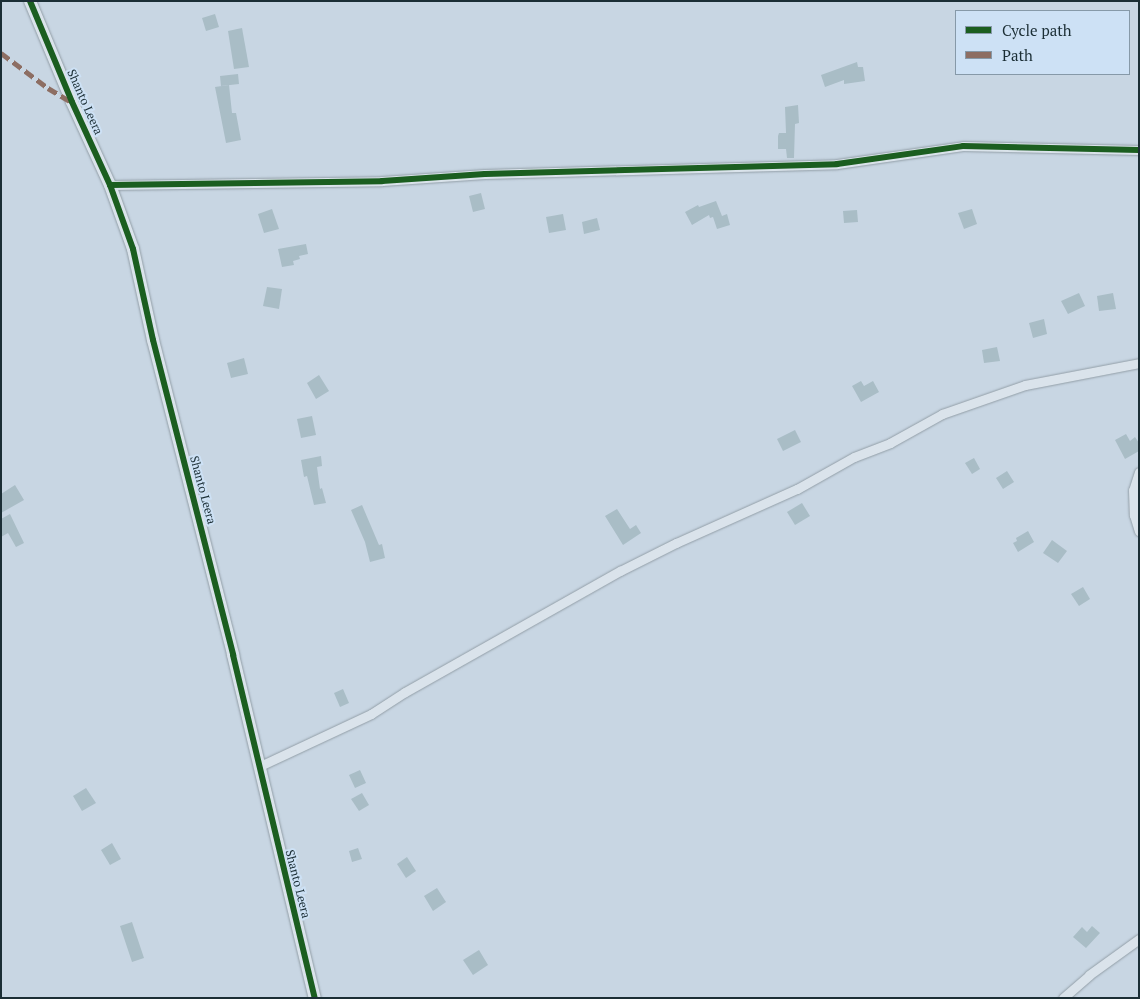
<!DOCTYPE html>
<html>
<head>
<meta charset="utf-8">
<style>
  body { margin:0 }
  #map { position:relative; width:1140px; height:999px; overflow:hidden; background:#c8d6e3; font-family:"PT Serif",serif }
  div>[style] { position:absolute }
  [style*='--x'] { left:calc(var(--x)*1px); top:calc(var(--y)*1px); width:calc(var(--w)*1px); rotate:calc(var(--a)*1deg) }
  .building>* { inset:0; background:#a9bdc6 }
  .roads { filter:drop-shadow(0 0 1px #929ea7) drop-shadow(0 0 1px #929ea7) }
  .street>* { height:9px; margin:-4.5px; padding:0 4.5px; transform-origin:4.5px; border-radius:4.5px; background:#dae3eb }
  .secondary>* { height:12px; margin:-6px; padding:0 6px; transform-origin:6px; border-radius:6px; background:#dae3eb }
  .quiet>* { height:5px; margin-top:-2.5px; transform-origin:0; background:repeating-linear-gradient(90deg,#8d6e63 0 10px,transparent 0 15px) }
  .cycleway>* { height:6px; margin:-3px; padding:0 3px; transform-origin:3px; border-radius:3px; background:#1b5e20 }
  span { translate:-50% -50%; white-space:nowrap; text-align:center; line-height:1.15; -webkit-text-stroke:4px #cde1f5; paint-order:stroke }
  .street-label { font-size:12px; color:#1b2e35 }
  .frame { position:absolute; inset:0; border:2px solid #1b2e35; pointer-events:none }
  .legend { position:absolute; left:955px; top:10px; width:175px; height:65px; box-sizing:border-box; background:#cde1f5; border:1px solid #8699a8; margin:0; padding:6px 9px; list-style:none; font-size:15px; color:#1b2e35 }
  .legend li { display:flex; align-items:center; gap:10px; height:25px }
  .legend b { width:25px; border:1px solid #8699a8 }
</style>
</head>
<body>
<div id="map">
  <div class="building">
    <div style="clip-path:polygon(215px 14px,219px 27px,206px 31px,202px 18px)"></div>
    <div style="clip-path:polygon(242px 28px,249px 67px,234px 69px,228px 31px)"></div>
    <div style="clip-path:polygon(857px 62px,858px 67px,863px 67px,865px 81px,844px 84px,844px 80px,825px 87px,821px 75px)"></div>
    <div style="clip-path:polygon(238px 74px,239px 84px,221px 86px,220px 76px)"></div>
    <div style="clip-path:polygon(229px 85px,232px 113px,236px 113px,241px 140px,226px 143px,215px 87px)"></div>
    <div style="clip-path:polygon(798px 105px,799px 123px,795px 124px,794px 158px,787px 158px,786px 149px,778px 149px,778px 136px,779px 133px,786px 133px,785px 107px)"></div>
    <div style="clip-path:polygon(481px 193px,485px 209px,473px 212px,469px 196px)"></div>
    <div style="clip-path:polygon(716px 201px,722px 216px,727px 214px,730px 225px,717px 229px,713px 217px,710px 218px,709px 215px,692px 225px,685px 212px,698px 205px,699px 207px)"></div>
    <div style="clip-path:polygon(272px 209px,279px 229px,264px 233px,258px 214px)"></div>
    <div style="clip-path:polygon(972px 209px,977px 224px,964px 229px,958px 213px)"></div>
    <div style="clip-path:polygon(857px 210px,858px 222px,844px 223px,843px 211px)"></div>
    <div style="clip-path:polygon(563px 214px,566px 230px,549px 233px,546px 217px)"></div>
    <div style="clip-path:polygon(597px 218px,600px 230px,584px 234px,582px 222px)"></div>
    <div style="clip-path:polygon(306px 244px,308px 254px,299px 256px,300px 259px,293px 261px,294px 265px,282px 267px,278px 249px)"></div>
    <div style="clip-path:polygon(267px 287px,282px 289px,279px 309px,263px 306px)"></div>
    <div style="clip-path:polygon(1079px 293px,1085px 306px,1068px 314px,1061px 301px)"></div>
    <div style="clip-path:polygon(1113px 293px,1116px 309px,1099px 311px,1097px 296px)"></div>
    <div style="clip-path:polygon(1044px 319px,1047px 334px,1033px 338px,1029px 323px)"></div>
    <div style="clip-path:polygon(997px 347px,1000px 361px,984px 363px,982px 350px)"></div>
    <div style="clip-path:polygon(244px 358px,248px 374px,231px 378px,227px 363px)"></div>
    <div style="clip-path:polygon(319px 375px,329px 391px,316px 399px,307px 383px)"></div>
    <div style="clip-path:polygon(861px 381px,864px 386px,873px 381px,879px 392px,861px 402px,852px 386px)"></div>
    <div style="clip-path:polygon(312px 416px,316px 435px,301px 438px,297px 419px)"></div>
    <div style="clip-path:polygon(795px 430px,801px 442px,783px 451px,777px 439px)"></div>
    <div style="clip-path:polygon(1126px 434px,1130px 441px,1135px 437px,1139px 443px,1139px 451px,1125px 459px,1115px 440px)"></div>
    <div style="clip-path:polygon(321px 456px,322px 466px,317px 467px,320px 489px,322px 488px,326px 503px,314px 505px,307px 476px,304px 477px,301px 460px)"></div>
    <div style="clip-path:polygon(974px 458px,980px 469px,972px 474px,965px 463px)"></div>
    <div style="clip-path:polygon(1007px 471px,1014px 482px,1003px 489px,996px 478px)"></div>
    <div style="clip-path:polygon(15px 485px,24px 500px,1px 513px,1px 494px)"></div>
    <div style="clip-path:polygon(802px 503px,810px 516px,795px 525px,787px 512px)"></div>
    <div style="clip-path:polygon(362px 505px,379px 545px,382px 544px,385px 558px,370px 562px,365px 542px,351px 510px)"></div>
    <div style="clip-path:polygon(617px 509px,630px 529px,636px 525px,641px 533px,623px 545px,605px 516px)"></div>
    <div style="clip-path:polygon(10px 514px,24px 543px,16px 547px,8px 533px,1px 537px,1px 519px)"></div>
    <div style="clip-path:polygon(1028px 531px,1034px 542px,1018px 552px,1013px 543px,1017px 541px,1016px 538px)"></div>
    <div style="clip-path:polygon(1052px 540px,1067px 551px,1058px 563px,1043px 553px)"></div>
    <div style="clip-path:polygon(1083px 587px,1090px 599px,1079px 606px,1071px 594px)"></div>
    <div style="clip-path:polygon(343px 689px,349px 703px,340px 707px,334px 693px)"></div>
    <div style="clip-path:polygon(360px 770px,366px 783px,355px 788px,349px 775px)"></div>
    <div style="clip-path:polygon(86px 788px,96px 803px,82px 811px,73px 796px)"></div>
    <div style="clip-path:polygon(362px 793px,369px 805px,359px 811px,351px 799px)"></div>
    <div style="clip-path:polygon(112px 843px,121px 859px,110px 865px,101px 850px)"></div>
    <div style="clip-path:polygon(358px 848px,362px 859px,352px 862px,349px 851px)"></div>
    <div style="clip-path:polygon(407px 857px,416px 871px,406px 878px,397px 864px)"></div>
    <div style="clip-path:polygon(437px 888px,446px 902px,433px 911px,424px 896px)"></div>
    <div style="clip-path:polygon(132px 922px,144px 958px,132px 962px,120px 926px)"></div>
    <div style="clip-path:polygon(1092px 926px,1100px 933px,1086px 948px,1073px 937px,1082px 927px,1087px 932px)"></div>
    <div style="clip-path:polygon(479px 950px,488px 965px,473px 975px,463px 960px)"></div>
  </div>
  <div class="roads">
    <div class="street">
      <div style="--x:110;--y:185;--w:272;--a:-0.8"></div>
      <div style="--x:382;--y:181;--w:103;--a:-3.9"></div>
      <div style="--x:485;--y:174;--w:352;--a:-1.6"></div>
      <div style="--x:837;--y:164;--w:127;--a:-8.1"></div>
      <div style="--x:963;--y:146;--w:176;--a:1.3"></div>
      <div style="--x:1139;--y:472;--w:19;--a:108"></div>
      <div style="--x:1133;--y:490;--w:25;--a:88"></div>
      <div style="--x:1134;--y:515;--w:17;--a:73"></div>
      <div style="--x:260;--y:766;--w:123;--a:-25.1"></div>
      <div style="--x:371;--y:714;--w:40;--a:-32.9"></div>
      <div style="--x:405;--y:692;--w:247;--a:-29.4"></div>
      <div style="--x:620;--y:571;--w:63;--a:-26.6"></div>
      <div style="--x:676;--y:543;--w:133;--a:-24.1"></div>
      <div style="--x:797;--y:489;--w:65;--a:-29.3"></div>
      <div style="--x:854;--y:457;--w:39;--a:-21"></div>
      <div style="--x:890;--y:443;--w:60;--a:-29.1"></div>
      <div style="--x:942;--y:414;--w:88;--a:-19.3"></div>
      <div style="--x:1025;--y:385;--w:116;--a:-10.9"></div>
      <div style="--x:1063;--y:998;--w:35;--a:-41"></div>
      <div style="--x:1089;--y:975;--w:62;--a:-35.8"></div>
    </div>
    <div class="secondary">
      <div style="--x:30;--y:1;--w:109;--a:67.4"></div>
      <div style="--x:72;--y:102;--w:91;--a:65.4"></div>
      <div style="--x:110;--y:185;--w:68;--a:70.2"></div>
      <div style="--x:133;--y:249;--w:93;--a:77.6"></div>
      <div style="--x:153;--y:340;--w:325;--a:75.7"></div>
      <div style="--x:233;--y:655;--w:353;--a:76.6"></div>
    </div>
  </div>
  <div class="quiet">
    <div style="--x:1;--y:53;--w:59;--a:36.7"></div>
    <div style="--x:48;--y:88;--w:27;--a:31"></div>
  </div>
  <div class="cycleway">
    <div style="--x:30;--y:1;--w:109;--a:67.4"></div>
    <div style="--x:72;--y:102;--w:91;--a:65.4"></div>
    <div style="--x:110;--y:185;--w:68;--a:70.2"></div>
    <div style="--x:133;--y:249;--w:93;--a:77.6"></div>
    <div style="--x:153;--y:340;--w:325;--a:75.7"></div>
    <div style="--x:233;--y:655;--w:353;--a:76.6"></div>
    <div style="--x:110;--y:185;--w:272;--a:-0.8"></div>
    <div style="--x:382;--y:181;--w:103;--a:-3.9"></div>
    <div style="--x:485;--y:174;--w:352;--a:-1.6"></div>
    <div style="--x:837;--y:164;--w:127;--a:-8.1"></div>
    <div style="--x:963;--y:146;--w:176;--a:1.3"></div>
  </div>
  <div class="street-label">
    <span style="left:85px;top:102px;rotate:66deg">Shanto Leera</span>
    <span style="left:203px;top:490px;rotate:75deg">Shanto Leera</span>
    <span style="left:298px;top:884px;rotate:76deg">Shanto Leera</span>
  </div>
  <div class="frame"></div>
  <ul class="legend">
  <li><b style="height:6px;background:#1b5e20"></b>Cycle path</li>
  <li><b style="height:6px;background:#8d6e63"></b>Path</li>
  </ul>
</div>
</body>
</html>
